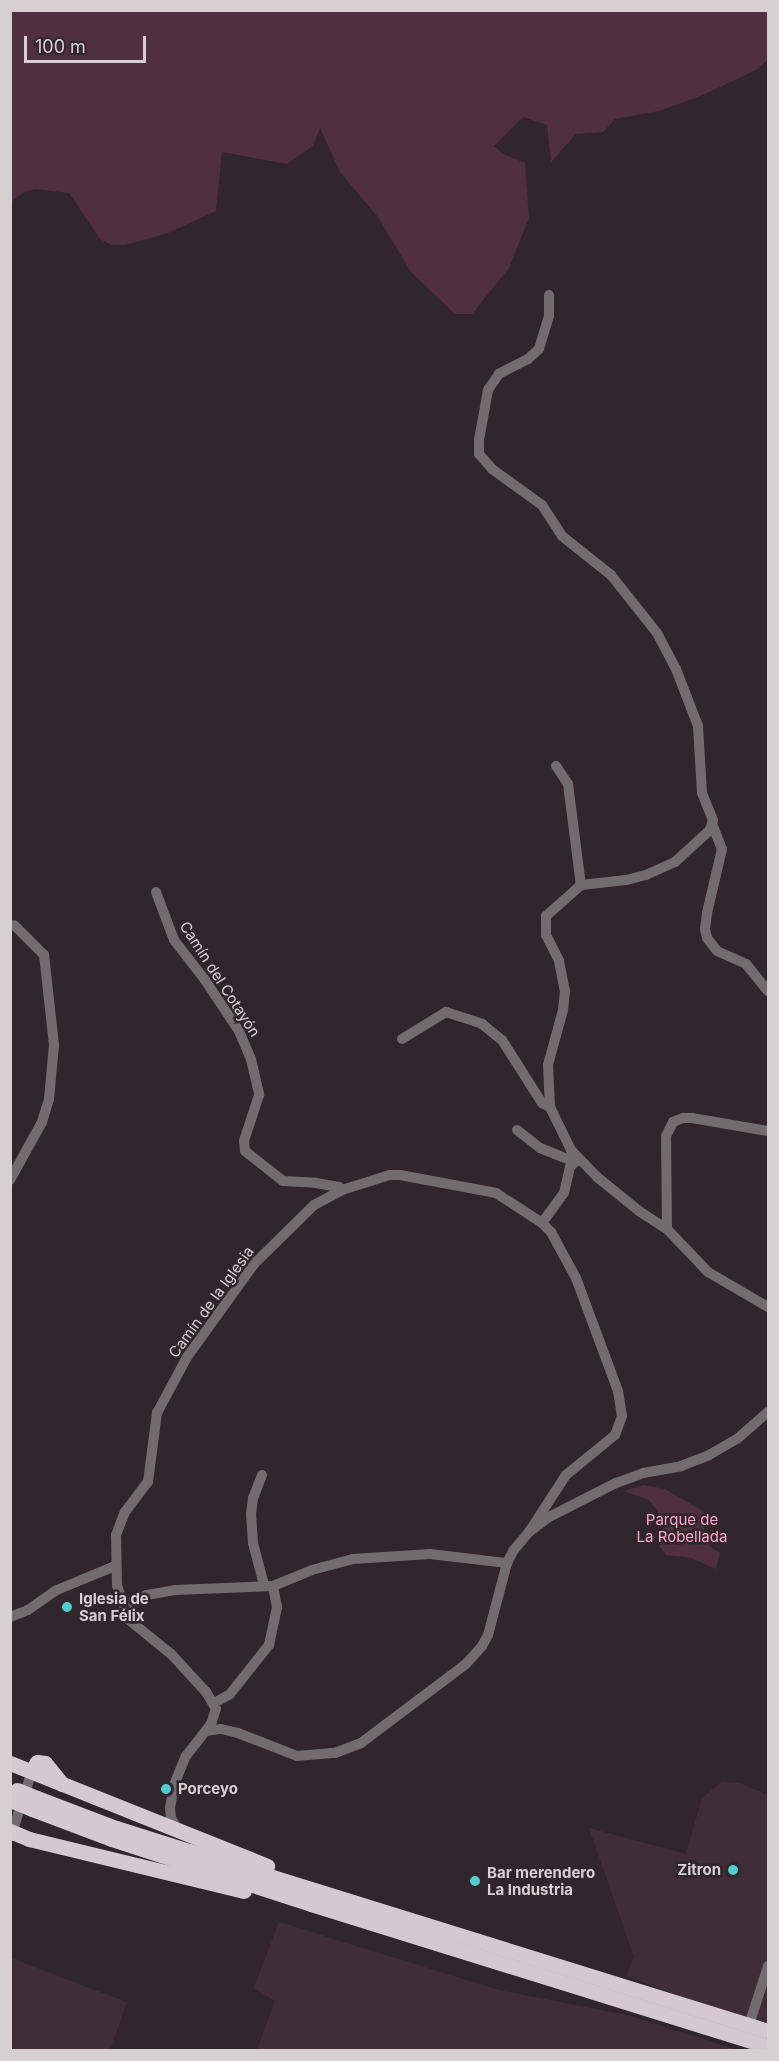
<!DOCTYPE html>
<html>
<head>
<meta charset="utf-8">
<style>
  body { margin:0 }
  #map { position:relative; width:779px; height:2061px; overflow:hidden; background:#31262b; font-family:Inter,sans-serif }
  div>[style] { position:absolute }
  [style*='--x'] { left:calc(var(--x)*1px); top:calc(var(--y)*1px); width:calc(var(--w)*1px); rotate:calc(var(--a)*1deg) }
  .built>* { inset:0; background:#3f2e36 }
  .green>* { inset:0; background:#502f3f }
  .minor>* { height:10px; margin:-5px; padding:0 5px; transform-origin:5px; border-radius:5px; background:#726c6e }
  .highway>* { height:15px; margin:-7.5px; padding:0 7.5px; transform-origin:7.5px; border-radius:7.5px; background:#d6c8cf }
  .highway-bridge>* { height:15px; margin:-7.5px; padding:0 7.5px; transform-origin:7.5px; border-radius:7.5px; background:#d6c8cf }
  .dots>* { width:16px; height:16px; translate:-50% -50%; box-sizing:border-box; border:3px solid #31262b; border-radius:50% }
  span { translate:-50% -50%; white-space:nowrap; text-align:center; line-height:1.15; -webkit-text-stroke:5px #31262b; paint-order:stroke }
  .street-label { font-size:15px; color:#d7d0d3 }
  .park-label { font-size:15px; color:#fca4d0 }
  .poi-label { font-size:15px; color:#d7d0d3; font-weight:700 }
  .left { translate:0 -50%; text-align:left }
  .right { translate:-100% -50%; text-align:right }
  .frame { position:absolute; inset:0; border:12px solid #d7d0d3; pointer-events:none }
  .scale { position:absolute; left:24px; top:36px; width:122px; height:27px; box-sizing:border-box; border:3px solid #d7d0d3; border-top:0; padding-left:8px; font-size:18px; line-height:21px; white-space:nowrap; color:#d7d0d3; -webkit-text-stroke:4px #31262b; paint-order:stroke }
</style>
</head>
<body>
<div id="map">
  <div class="built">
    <div style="clip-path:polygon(722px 1782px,740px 1783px,768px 1795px,768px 2024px,696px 2002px,626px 1976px,634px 1957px,589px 1828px,686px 1854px,702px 1798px)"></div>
    <div style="clip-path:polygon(279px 1922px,499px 1990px,631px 2016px,737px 2050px,257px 2050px,275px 2001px,254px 1988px)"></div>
    <div style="clip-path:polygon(11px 1958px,127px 2002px,110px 2050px,11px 2050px)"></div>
  </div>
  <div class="green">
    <div style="clip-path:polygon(11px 10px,768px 11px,768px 59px,758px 69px,703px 95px,659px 111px,615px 119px,603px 132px,576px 134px,551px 162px,547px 125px,523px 117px,494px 146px,503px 154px,525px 163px,529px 218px,509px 268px,472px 314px,455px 314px,411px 272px,378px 217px,340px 172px,320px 128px,313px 146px,287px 164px,222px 152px,216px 211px,168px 233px,125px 245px,111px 245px,100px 239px,69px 193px,36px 189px,26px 191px,11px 202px)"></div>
    <div style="clip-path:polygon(644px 1485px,665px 1489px,708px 1514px,704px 1531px,709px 1546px,720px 1553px,716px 1569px,691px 1558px,666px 1555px,660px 1547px,661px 1519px,656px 1509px,649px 1500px,624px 1491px)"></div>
  </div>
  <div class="minor">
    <div style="--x:549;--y:295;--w:21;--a:90"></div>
    <div style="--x:549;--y:316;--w:34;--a:107"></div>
    <div style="--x:539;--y:349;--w:15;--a:138"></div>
    <div style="--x:528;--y:359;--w:33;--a:153"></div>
    <div style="--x:499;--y:374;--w:19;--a:125"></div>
    <div style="--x:488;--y:390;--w:51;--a:100.2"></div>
    <div style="--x:479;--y:440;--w:14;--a:90"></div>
    <div style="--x:479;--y:454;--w:20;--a:49"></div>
    <div style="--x:492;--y:469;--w:62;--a:35.8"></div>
    <div style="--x:542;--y:505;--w:37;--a:57"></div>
    <div style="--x:562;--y:536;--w:63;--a:38.5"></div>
    <div style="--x:611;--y:575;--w:74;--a:51.6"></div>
    <div style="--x:657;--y:633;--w:41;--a:62.2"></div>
    <div style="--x:676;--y:669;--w:61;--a:68.9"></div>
    <div style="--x:698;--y:726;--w:67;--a:86.6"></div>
    <div style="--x:702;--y:793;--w:29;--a:68"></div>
    <div style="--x:713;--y:820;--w:10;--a:107"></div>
    <div style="--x:710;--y:830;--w:47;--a:137.6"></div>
    <div style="--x:675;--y:862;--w:32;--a:156"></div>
    <div style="--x:646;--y:875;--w:21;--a:166"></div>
    <div style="--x:626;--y:880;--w:45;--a:173.7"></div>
    <div style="--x:581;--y:885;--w:47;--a:138.5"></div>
    <div style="--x:546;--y:916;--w:19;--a:90"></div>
    <div style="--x:546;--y:935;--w:29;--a:63"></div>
    <div style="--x:559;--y:961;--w:31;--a:79"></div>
    <div style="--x:565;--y:991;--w:19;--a:96"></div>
    <div style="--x:563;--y:1010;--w:57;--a:105.3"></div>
    <div style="--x:548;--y:1065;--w:42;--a:87.3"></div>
    <div style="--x:550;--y:1107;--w:48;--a:64"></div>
    <div style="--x:571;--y:1150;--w:37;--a:46"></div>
    <div style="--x:597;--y:1177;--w:54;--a:39"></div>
    <div style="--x:639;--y:1211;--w:33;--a:33"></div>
    <div style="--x:667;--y:1229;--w:59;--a:46.4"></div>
    <div style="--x:708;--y:1272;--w:69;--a:30.3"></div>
    <div style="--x:556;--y:766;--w:22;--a:56"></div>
    <div style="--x:568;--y:784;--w:102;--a:82.7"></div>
    <div style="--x:713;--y:826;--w:25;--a:69"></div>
    <div style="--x:722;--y:849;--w:66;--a:103.2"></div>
    <div style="--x:707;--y:913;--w:16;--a:97"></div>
    <div style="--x:705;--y:929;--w:9;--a:77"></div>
    <div style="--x:707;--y:938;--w:16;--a:52"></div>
    <div style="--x:717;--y:951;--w:32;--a:24"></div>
    <div style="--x:746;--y:964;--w:35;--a:51"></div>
    <div style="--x:156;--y:892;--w:51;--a:69.4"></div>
    <div style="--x:174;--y:940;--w:51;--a:52.2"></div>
    <div style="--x:205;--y:980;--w:61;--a:56.3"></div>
    <div style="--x:239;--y:1031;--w:30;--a:67"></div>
    <div style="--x:251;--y:1059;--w:37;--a:77"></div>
    <div style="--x:259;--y:1095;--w:48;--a:108.1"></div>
    <div style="--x:244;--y:1141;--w:10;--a:84"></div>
    <div style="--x:245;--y:1151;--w:48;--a:38.3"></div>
    <div style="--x:283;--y:1181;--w:33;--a:3"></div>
    <div style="--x:316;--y:1183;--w:23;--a:10"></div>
    <div style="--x:339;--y:1187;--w:4;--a:45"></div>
    <div style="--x:402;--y:1039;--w:52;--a:-31.5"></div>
    <div style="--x:446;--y:1012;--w:38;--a:18"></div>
    <div style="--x:482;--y:1024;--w:26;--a:39"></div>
    <div style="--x:502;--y:1040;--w:75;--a:57.6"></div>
    <div style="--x:542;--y:1103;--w:9;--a:27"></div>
    <div style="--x:517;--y:1130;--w:29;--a:38"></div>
    <div style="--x:540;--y:1148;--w:38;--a:22"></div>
    <div style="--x:10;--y:1180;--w:66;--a:-61.1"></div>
    <div style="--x:42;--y:1122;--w:24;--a:-73"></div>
    <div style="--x:49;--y:1099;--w:54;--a:-84.7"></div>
    <div style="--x:54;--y:1045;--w:91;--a:-96.3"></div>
    <div style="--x:44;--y:955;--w:42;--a:-135"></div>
    <div style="--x:542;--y:1223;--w:37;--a:-54"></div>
    <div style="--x:564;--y:1193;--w:27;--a:-77"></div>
    <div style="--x:570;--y:1167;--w:11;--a:-45"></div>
    <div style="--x:667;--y:1229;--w:93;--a:-90.6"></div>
    <div style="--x:666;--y:1136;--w:16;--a:-63"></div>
    <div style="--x:673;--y:1122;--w:11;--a:-22"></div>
    <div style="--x:683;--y:1118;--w:9;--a:0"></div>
    <div style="--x:692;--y:1118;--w:77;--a:9.7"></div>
    <div style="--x:262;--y:1475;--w:25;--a:111"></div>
    <div style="--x:253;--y:1498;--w:16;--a:97"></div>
    <div style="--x:251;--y:1514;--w:29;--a:86"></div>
    <div style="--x:253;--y:1543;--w:43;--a:75.3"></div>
    <div style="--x:124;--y:1609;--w:14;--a:-39"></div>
    <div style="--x:135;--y:1600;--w:13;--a:-23"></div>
    <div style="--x:147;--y:1595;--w:28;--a:-10"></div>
    <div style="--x:175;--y:1590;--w:98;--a:-2.3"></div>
    <div style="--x:273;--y:1586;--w:42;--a:-22.3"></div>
    <div style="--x:312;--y:1570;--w:42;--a:-15"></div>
    <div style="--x:353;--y:1559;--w:77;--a:-3.7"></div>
    <div style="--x:430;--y:1554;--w:78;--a:6.7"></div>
    <div style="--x:10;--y:1617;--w:19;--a:-21"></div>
    <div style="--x:28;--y:1610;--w:35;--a:-35"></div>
    <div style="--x:57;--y:1590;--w:63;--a:-22.5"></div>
    <div style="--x:214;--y:1703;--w:18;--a:-29"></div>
    <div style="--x:230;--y:1694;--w:63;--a:-51.5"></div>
    <div style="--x:269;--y:1645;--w:39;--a:-78"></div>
    <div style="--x:277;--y:1607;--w:21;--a:-101"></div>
    <div style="--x:206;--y:1731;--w:15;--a:-8"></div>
    <div style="--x:221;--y:1729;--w:17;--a:13"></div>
    <div style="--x:238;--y:1733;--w:63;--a:21.3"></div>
    <div style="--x:297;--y:1756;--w:38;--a:-5"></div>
    <div style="--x:335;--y:1753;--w:28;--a:-21"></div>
    <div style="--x:361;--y:1743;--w:131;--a:-37"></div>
    <div style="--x:466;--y:1664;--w:24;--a:-48"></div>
    <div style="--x:482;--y:1646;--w:13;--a:-61"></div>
    <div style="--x:488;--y:1635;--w:74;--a:-75.2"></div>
    <div style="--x:507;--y:1563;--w:13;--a:-63"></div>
    <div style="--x:513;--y:1551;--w:25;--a:-50"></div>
    <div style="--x:529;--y:1532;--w:25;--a:-37"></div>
    <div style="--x:549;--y:1517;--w:75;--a:-26.9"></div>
    <div style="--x:616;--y:1483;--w:29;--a:-20"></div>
    <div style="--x:643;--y:1473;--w:39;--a:-10"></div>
    <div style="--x:681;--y:1466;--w:30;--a:-21"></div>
    <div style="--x:709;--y:1455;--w:32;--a:-30"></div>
    <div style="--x:737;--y:1439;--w:41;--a:-41.1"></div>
    <div style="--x:178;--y:1830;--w:14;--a:-120"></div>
    <div style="--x:171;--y:1818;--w:10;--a:-96"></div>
    <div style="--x:170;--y:1808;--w:23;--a:-80"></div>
    <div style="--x:174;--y:1785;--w:31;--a:-68"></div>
    <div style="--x:186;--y:1756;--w:41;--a:-52"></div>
    <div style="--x:211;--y:1724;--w:16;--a:-72"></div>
    <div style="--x:216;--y:1709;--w:20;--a:-120"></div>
    <div style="--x:206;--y:1692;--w:52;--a:-132.6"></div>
    <div style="--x:171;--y:1654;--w:55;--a:-140.9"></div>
    <div style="--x:128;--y:1619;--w:35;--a:-108"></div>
    <div style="--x:117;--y:1586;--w:51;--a:-91.1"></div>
    <div style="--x:116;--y:1535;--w:25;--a:-69"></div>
    <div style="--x:125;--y:1512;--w:38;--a:-53"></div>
    <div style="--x:148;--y:1482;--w:70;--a:-82.6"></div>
    <div style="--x:157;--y:1413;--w:64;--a:-61.8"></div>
    <div style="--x:187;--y:1357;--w:115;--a:-54.2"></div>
    <div style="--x:254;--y:1264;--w:84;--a:-44.5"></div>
    <div style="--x:314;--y:1205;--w:32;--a:-28"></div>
    <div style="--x:342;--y:1190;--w:50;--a:-17.4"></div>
    <div style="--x:390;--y:1175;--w:10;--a:0"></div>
    <div style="--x:400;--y:1175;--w:98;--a:10.6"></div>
    <div style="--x:496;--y:1193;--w:55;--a:33.1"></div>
    <div style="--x:542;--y:1223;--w:13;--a:45"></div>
    <div style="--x:551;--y:1232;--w:52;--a:61.5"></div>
    <div style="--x:576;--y:1278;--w:121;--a:69.6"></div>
    <div style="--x:618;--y:1391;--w:25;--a:81"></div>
    <div style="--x:622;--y:1416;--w:20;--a:110"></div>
    <div style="--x:615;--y:1435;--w:63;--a:140.8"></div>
    <div style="--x:566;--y:1475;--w:68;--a:123"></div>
    <div style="--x:11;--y:1836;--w:68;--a:-72.1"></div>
    <div style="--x:749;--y:2025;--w:62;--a:-72.1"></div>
  </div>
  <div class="highway">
    <div style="--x:10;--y:1763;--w:277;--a:21.8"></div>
    <div style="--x:32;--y:1771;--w:10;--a:-61"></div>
    <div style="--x:37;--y:1762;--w:8;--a:7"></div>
    <div style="--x:45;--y:1763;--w:27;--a:51"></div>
    <div style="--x:37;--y:1798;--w:85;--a:20.8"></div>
    <div style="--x:116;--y:1828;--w:77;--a:17.5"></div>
    <div style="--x:189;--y:1851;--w:606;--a:17.27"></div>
    <div style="--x:32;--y:1809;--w:85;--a:20.6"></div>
    <div style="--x:112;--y:1839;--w:209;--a:18.1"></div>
    <div style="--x:311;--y:1904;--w:479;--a:17.3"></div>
    <div style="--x:10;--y:1831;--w:21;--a:23"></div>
    <div style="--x:29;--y:1839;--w:221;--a:13.6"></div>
  </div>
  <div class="highway-bridge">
    <div style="--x:17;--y:1790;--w:22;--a:22"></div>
    <div style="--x:13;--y:1801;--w:21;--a:23"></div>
  </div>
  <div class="dots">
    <div style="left:67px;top:1607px;background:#51ccd1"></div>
    <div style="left:166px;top:1789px;background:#51ccd1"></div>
    <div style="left:733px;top:1870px;background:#51ccd1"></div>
    <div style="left:475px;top:1881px;background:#51ccd1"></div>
  </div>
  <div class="street-label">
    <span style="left:220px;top:979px;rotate:57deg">Camín del Cotayón</span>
    <span style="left:211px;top:1302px;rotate:-54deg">Camín de la Iglesia</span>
  </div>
  <div class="park-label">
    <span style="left:682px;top:1528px">Parque de<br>La Robellada</span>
  </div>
  <div class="poi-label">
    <span class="left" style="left:79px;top:1607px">Iglesia de<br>San Félix</span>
    <span class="left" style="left:178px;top:1789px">Porceyo</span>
    <span class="right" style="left:721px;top:1870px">Zitron</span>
    <span class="left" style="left:487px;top:1881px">Bar merendero<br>La Industria</span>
  </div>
  <div class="frame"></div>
  <div class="scale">100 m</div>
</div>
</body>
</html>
